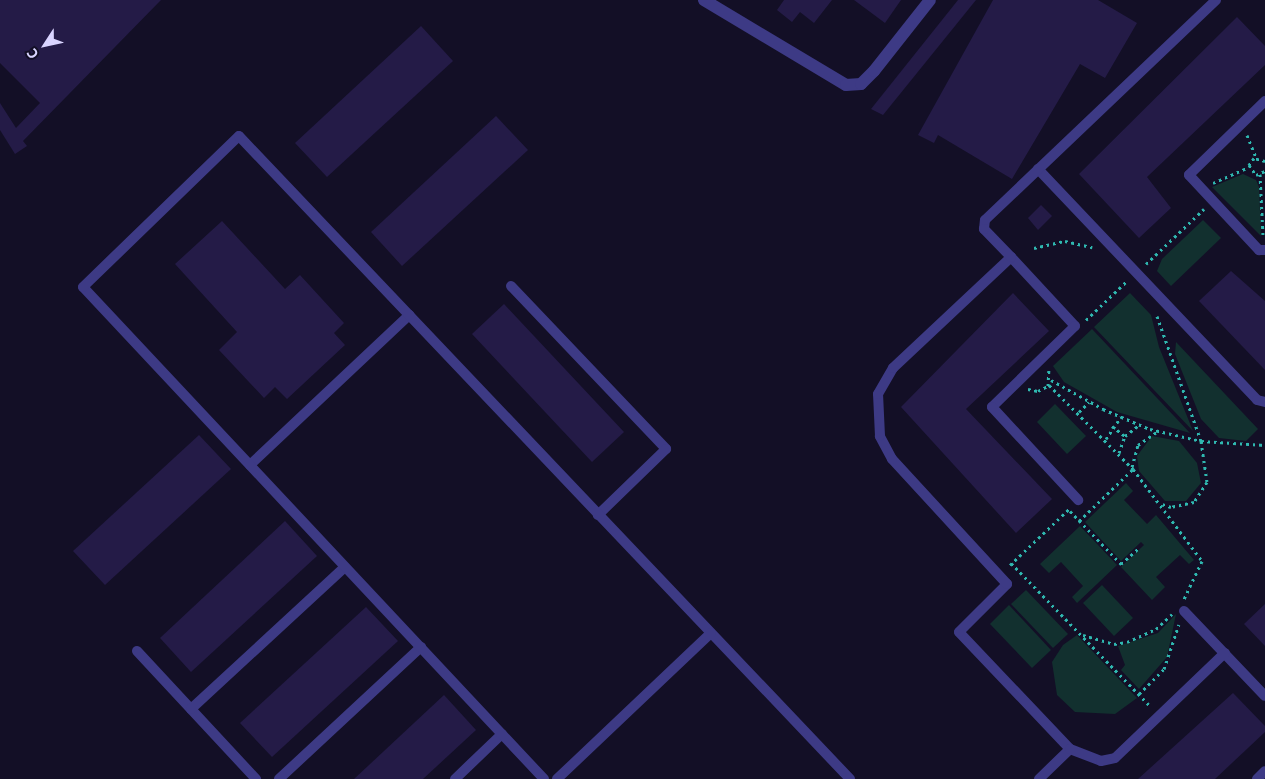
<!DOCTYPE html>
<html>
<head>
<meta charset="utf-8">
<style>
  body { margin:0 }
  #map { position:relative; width:1265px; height:779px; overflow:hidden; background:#130f26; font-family:"Open Sans",sans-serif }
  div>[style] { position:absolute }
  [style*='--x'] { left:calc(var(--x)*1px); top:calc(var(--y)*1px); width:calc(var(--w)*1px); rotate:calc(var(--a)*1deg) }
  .green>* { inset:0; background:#12302f }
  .building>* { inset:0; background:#241b47 }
  .path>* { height:3px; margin-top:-1.5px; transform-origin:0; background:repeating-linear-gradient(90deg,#2fb8b0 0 2.5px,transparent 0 6.5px) }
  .lane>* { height:10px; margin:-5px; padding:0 5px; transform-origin:5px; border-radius:5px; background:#3d3a85 }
  .street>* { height:12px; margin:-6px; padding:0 6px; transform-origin:6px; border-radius:6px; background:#3d3a85 }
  span { translate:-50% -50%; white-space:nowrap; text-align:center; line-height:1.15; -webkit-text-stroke:5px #130f26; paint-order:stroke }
  .north { position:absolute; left:20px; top:20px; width:50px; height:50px; -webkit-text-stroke:4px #130f26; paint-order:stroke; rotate:235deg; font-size:14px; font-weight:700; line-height:20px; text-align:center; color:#d9d4ff }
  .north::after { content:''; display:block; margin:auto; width:18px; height:22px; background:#d9d4ff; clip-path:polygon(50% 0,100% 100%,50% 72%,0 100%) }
</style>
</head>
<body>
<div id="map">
  <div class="green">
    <div style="clip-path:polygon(1243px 174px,1256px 180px,1259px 187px,1261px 236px,1212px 187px)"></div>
    <div style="clip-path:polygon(1203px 220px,1221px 238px,1171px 286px,1157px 271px,1162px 259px)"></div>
    <div style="clip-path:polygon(1130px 293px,1151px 315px,1159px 347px,1193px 431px,1094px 327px)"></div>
    <div style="clip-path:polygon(1092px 329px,1190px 433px,1117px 412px,1064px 382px,1053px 366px)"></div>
    <div style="clip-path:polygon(1176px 342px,1258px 429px,1246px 441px,1219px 438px,1201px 419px,1175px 354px)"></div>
    <div style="clip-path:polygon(1055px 404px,1086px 436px,1067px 454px,1037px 422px)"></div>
    <div style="clip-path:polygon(1152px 436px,1179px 441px,1197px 463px,1201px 483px,1186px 501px,1165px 501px,1139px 471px,1137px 456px)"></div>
    <div style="clip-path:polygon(1126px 483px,1133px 491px,1124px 500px,1147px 524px,1156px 515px,1194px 560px,1189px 564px,1180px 555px,1156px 577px,1165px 587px,1152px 600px,1121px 567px,1144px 545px,1141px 542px,1121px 561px,1085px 522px)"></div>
    <div style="clip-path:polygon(1080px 526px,1117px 565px,1077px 603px,1072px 597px,1083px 586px,1061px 562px,1049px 573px,1040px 564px)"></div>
    <div style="clip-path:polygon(1102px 585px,1133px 618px,1114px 636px,1083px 603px)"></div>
    <div style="clip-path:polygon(1026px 590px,1068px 634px,1053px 648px,1011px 604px)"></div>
    <div style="clip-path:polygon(1009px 605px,1051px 650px,1032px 668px,990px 624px)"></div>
    <div style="clip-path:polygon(1176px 614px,1167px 657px,1139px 689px,1121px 670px,1125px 665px,1118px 646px,1158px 633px)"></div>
    <div style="clip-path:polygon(1077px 635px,1137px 698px,1115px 714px,1075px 712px,1057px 695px,1052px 662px,1063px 645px)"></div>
  </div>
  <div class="building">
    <div style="clip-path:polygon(0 0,161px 0,23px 141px,27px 146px,15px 154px,0 130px,0 103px,16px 128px,40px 103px,0 63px)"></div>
    <div style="clip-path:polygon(784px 0,832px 0,814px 23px,800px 12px,792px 22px,777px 10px)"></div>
    <div style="clip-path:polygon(854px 0,901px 0,885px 23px)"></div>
    <div style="clip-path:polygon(958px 0,976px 0,883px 115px,871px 109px)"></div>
    <div style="clip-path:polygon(993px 0,1098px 0,1137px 23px,1105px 78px,1080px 64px,1012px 179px,938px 135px,934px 143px,918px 135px)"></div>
    <div style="clip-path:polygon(1237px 17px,1265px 46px,1265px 65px,1147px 177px,1171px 208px,1139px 238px,1079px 174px)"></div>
    <div style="clip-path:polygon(421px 26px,453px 61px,327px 177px,295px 143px)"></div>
    <div style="clip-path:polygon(496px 116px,528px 150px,402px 266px,371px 232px)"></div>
    <div style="clip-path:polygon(1041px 205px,1052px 216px,1038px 230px,1028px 218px)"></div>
    <div style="clip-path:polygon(222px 221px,285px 289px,300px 275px,344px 323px,334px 333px,345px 345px,287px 399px,275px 387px,264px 398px,219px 350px,237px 332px,175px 264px)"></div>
    <div style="clip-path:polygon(1231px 271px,1265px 301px,1265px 370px,1199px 301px)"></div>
    <div style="clip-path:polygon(1013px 293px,1049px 331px,966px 409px,1052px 499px,1016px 533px,901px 407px)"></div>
    <div style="clip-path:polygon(504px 304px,624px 432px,592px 462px,472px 334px)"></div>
    <div style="clip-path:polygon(199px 435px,231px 469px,105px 585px,73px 551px)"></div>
    <div style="clip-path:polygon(285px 521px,317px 556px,191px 672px,160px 638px)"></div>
    <div style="clip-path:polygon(1265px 604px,1265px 646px,1244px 624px)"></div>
    <div style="clip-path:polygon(366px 607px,398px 641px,272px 757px,240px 723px)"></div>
    <div style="clip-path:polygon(1233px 693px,1265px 726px,1265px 732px,1215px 779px,1138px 779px)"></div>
    <div style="clip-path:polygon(444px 695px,476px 730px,423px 779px,354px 779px)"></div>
  </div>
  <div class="path">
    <div style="--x:1247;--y:135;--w:24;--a:68"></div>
    <div style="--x:1265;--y:161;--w:11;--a:-165"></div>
    <div style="--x:1254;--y:158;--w:9;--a:126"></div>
    <div style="--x:1249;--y:165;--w:12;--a:55"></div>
    <div style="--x:1256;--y:175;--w:10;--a:-24"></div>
    <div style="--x:1260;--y:174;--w:62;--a:87.2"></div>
    <div style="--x:1213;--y:183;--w:39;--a:-24"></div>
    <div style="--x:1034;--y:248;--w:32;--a:-13"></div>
    <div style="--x:1065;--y:241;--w:28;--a:13"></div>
    <div style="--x:1146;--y:264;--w:80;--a:-43.5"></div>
    <div style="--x:1157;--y:316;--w:133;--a:70.6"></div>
    <div style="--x:1201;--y:441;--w:41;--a:81.7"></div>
    <div style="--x:1207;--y:482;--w:24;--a:123"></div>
    <div style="--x:1194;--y:502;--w:24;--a:168"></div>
    <div style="--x:1171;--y:507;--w:9;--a:-162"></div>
    <div style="--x:1086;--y:320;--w:57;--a:-43.6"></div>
    <div style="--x:1051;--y:380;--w:60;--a:29.1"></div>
    <div style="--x:1103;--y:409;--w:51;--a:23.1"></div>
    <div style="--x:1150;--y:429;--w:52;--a:13.2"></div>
    <div style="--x:1201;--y:441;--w:64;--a:3.6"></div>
    <div style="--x:1049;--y:385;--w:119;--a:45"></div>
    <div style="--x:1133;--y:469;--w:115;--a:53.1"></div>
    <div style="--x:1202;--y:561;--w:42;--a:115.3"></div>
    <div style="--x:1028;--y:389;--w:10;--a:11"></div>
    <div style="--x:1038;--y:391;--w:11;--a:-27"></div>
    <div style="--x:1048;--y:386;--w:18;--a:-87"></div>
    <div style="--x:1079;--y:412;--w:14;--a:-45"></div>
    <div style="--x:1112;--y:426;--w:16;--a:38"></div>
    <div style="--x:1106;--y:439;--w:27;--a:-56"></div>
    <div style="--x:1119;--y:453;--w:18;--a:-71"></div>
    <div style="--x:1125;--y:436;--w:18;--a:-38"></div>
    <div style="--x:1132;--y:467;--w:23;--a:-75"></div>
    <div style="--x:1138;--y:445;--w:24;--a:-35"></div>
    <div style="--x:1070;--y:511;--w:74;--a:46.1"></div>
    <div style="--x:1121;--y:564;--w:25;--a:-42"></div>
    <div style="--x:1079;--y:521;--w:75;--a:-43.9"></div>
    <div style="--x:1011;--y:563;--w:199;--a:45.8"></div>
    <div style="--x:1010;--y:565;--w:81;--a:-43.5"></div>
    <div style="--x:1083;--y:635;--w:32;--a:16"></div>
    <div style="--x:1114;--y:644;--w:13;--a:-9"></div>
    <div style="--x:1127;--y:642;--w:32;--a:-24"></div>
    <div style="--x:1156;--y:629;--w:22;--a:-43"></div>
    <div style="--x:1139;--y:694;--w:35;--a:-45"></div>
    <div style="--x:1164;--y:669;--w:47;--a:-71.6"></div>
  </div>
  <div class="lane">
    <div style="--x:1265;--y:101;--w:106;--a:135.8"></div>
    <div style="--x:1189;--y:175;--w:103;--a:47"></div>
    <div style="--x:1259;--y:250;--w:6;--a:0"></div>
    <div style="--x:1038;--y:169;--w:318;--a:46.5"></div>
    <div style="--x:1257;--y:400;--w:8;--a:14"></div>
    <div style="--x:1011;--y:257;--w:94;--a:47.2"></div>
    <div style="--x:1075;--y:326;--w:116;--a:135.7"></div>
    <div style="--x:992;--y:407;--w:127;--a:47.2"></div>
    <div style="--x:511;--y:286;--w:225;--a:46.4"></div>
    <div style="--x:666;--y:449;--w:95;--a:135.9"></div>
    <div style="--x:250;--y:465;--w:219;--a:-43.3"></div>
    <div style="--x:1184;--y:611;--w:117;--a:46.4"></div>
    <div style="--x:137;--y:651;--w:175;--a:47.1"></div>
    <div style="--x:191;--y:709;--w:209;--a:-42.7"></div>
    <div style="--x:1070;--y:749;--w:161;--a:-133.5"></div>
    <div style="--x:959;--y:632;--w:68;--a:-45"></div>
    <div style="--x:1007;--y:584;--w:170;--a:-132.6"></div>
    <div style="--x:892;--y:459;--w:26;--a:-118"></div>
    <div style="--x:880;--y:436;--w:42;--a:-92.7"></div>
    <div style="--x:878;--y:394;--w:30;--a:-60"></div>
    <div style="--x:893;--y:368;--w:162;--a:-43.2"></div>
    <div style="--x:1011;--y:257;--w:39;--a:-134"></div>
    <div style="--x:984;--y:229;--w:9;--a:-84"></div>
    <div style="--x:985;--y:220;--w:319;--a:-43.6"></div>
    <div style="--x:279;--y:779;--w:194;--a:-42.9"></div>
    <div style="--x:455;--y:779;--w:65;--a:-43.8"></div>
    <div style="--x:544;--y:779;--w:674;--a:-133.14"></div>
    <div style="--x:83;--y:287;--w:217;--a:-44.1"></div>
    <div style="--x:239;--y:136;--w:887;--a:46.46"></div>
    <div style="--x:557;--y:779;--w:212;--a:-43.5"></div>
    <div style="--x:1039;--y:779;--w:43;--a:-44.1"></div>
    <div style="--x:1070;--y:749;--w:33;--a:21"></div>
    <div style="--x:1101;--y:761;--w:14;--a:-12"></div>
    <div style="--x:1115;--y:758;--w:152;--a:-43.7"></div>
    <div style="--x:1257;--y:779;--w:11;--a:-45"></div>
  </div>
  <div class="street">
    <div style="--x:704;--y:0;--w:165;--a:30.9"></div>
    <div style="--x:846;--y:85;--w:15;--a:-4"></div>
    <div style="--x:861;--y:84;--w:18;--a:-45"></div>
    <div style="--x:874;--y:71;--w:90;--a:-51.7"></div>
  </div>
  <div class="north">С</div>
</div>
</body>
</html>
